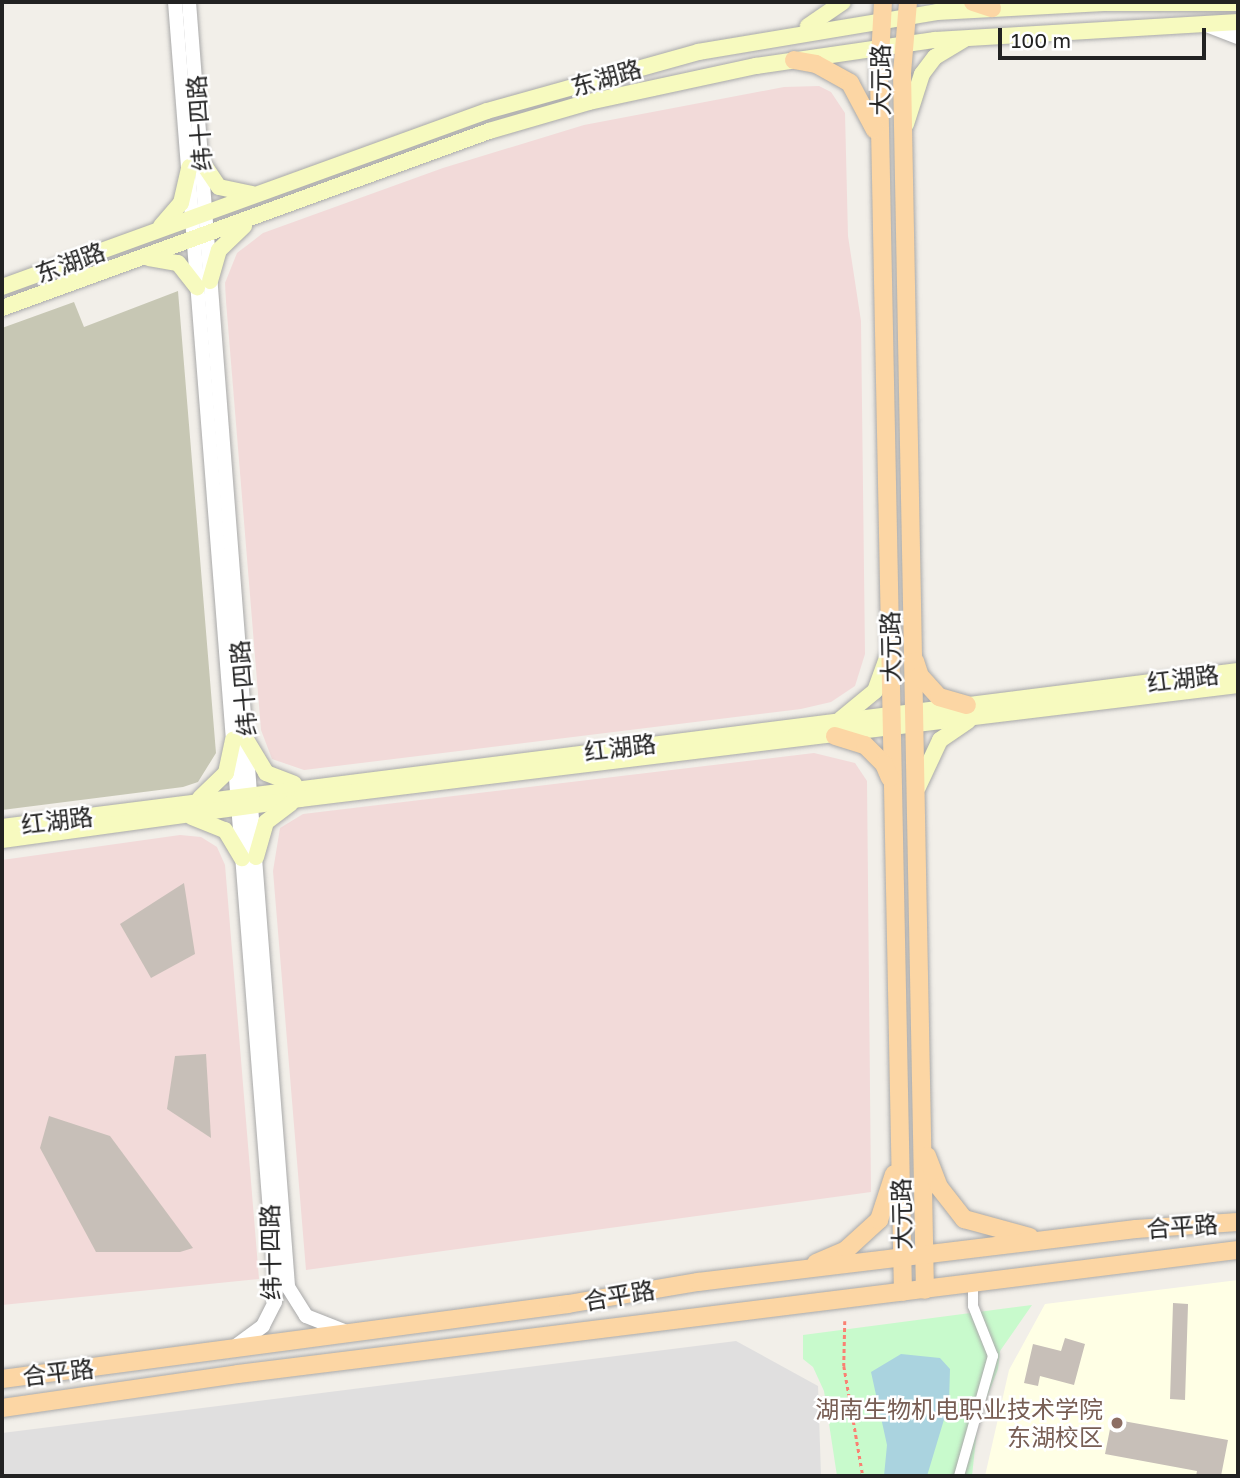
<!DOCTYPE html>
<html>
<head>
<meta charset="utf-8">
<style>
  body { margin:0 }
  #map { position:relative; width:1240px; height:1478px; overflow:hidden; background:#f2efe9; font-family:"Golos Text","Noto Sans SC",sans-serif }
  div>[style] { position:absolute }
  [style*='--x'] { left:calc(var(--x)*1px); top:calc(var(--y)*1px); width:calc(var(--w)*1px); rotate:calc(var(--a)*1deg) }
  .residential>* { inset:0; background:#e0dfdf }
  .commercial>* { inset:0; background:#f2dad9 }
  .education>* { inset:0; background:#ffffe5 }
  .construction>* { inset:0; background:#c7c7b4 }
  .park>* { inset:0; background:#c8facc }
  .water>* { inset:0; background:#aad3df }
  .building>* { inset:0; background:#c7bfb8 }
  .path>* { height:2.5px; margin-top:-1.25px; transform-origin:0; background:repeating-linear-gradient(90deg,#fa8072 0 3.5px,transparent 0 7px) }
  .roads { filter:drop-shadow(0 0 2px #a9a9a9) drop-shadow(0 0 2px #a9a9a9) }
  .minor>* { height:10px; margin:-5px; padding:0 5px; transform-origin:5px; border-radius:5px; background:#fff }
  .tertiary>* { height:14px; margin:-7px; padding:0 7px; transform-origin:7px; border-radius:7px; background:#fff }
  .secondary>* { height:16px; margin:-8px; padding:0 8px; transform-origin:8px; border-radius:8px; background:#f7fabf }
  .primary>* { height:18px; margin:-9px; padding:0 9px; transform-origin:9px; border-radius:9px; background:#fcd6a4 }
  .dots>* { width:19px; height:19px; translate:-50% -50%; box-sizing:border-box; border:4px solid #fff; border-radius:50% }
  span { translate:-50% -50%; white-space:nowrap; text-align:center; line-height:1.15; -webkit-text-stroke:5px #fff; paint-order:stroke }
  .street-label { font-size:24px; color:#222 }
  .education-label { font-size:24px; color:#785e54 }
  .right { translate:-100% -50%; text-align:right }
  .frame { position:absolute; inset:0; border:4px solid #222; pointer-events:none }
  .scale { position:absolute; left:998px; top:28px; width:208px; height:32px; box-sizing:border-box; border:4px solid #222; border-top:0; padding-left:9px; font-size:21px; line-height:24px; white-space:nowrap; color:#222; -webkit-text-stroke:5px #fff; paint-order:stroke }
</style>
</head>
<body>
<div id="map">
  <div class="residential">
    <div style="clip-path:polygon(736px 1341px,818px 1386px,821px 1476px,2px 1476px,2px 1433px)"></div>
  </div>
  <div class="commercial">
    <div style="clip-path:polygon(819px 86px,831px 92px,845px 113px,848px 236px,861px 321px,865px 654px,855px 686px,831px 702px,801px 709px,304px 770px,272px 759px,261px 730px,226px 301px,225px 283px,237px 253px,263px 233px,443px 168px,584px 125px,784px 87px)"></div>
    <div style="clip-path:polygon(814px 753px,855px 763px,867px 781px,871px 1192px,306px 1270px,273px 871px,280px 828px,303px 814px)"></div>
    <div style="clip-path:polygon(180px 835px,201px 837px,217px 847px,225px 865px,259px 1279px,2px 1305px,2px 860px)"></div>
  </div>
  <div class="education">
    <div style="clip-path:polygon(1238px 1280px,1238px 1476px,985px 1476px,1009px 1370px,1045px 1304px)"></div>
  </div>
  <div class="construction">
    <div style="clip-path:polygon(178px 291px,216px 753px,198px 782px,183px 787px,2px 810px,2px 328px,74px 302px,84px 327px)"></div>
  </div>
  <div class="park">
    <div style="clip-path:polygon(1032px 1305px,1000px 1351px,998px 1369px,978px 1420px,972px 1476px,837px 1476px,824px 1391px,813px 1367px,803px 1359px,803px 1335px)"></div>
  </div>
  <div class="water">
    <div style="clip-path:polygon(901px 1354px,940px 1358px,950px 1369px,949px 1403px,927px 1476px,884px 1476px,887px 1445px,871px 1372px)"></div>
  </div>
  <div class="building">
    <div style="clip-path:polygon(184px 883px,195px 954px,151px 978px,120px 924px)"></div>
    <div style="clip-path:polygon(206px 1054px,211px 1138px,167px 1109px,175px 1056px)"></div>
    <div style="clip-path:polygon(49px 1116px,110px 1136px,193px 1248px,180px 1252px,96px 1252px,40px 1148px)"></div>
    <div style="clip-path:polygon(1173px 1303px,1188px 1304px,1185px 1400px,1170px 1399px)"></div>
    <div style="clip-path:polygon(1065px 1338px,1085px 1344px,1074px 1385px,1040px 1376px,1038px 1386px,1024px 1383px,1033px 1344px,1061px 1351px)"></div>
    <div style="clip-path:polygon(1112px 1419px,1228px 1440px,1221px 1476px,1196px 1476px,1197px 1471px,1105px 1454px)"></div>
  </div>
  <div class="path">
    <div style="--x:845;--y:1321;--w:45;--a:91.3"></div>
    <div style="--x:844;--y:1366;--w:112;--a:80.2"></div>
  </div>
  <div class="roads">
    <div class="minor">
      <div style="--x:959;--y:1476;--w:125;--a:-74.2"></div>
      <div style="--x:993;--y:1356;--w:54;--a:-111.8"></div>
      <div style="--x:973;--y:1306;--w:22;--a:-90"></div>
    </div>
    <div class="tertiary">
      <div style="--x:175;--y:2;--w:1290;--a:85.51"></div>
      <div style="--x:276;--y:1288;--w:14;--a:94"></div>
      <div style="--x:275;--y:1302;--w:27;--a:117"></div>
      <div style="--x:263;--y:1326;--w:32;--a:144"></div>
      <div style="--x:189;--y:2;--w:1289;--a:85.59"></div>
      <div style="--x:288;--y:1287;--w:34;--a:58"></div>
      <div style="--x:306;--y:1316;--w:41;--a:21.5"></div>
      <div style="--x:1209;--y:26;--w:31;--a:21"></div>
    </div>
    <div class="secondary">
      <div style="--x:808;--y:26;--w:42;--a:-34.4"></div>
      <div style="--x:906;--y:124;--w:52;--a:-72.3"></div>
      <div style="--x:922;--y:74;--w:21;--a:-53"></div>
      <div style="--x:935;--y:57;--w:33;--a:-31"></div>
      <div style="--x:202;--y:162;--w:30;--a:56"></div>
      <div style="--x:219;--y:187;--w:34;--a:12"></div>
      <div style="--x:161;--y:226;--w:30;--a:-49"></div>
      <div style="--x:181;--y:203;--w:37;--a:-77"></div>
      <div style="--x:149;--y:258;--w:29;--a:10"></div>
      <div style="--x:178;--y:263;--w:31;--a:52"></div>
      <div style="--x:210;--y:281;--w:32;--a:-74"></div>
      <div style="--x:219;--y:250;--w:35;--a:-44"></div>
      <div style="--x:2;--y:287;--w:516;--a:-19.95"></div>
      <div style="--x:487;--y:111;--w:219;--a:-15.6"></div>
      <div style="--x:698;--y:52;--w:242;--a:-9.5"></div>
      <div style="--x:937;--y:12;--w:167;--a:-3.1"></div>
      <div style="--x:1104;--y:3;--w:134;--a:0"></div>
      <div style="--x:2;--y:308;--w:518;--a:-19.97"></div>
      <div style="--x:489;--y:131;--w:104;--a:-16.2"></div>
      <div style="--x:589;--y:102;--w:171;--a:-12.2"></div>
      <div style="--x:756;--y:66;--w:181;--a:-8.3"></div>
      <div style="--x:935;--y:40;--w:304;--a:-3.4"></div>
      <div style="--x:841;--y:719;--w:44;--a:-39.5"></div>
      <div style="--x:875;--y:691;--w:38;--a:-70"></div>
      <div style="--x:247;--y:741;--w:37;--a:59"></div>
      <div style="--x:266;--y:773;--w:30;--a:21"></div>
      <div style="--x:918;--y:787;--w:52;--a:-64.9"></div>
      <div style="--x:940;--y:740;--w:34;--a:-34"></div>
      <div style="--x:200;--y:798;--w:36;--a:-44"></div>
      <div style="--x:226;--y:773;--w:34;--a:-78"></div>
      <div style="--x:192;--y:817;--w:35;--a:22"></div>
      <div style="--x:225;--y:830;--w:33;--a:59"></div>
      <div style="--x:2;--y:827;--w:1246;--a:-7.19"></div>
      <div style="--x:2;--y:840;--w:301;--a:-7.8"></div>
      <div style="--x:300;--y:799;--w:945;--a:-6.93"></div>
      <div style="--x:256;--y:857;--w:36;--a:-74"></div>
      <div style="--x:266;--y:822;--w:31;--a:-37"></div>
    </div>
    <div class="primary">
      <div style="--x:883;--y:2;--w:75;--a:93.1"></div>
      <div style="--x:879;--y:77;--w:1215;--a:88.87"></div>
      <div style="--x:908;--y:2;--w:71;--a:94.8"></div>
      <div style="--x:902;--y:73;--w:1217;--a:88.92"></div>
      <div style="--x:973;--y:2;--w:20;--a:18"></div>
      <div style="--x:794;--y:60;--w:22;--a:10"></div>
      <div style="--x:816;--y:64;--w:39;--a:29"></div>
      <div style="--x:850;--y:83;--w:53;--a:62"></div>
      <div style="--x:915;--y:661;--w:16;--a:72"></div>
      <div style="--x:920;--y:676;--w:28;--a:48"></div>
      <div style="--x:939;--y:697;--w:29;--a:16"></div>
      <div style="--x:835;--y:736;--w:31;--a:17"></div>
      <div style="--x:865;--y:745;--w:27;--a:45"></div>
      <div style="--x:884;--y:764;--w:15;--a:67"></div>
      <div style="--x:927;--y:1156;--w:33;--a:69"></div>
      <div style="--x:939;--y:1187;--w:41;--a:52"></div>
      <div style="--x:964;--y:1219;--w:68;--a:15.3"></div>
      <div style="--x:816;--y:1263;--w:33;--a:-23"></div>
      <div style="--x:846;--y:1250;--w:45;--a:-42.3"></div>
      <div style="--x:879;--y:1220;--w:48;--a:-71.9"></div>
      <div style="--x:2;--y:1379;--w:571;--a:-7.55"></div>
      <div style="--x:568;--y:1304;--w:132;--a:-9.6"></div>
      <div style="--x:698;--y:1282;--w:441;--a:-6.9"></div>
      <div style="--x:1136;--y:1229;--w:102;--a:-3.9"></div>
      <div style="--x:2;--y:1408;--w:238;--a:-8.2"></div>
      <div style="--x:238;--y:1374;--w:1008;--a:-7.07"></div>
    </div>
  </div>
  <div class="dots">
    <div style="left:1117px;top:1423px;background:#8d6e63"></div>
  </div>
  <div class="street-label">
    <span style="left:606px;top:77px;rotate:-16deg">东湖路</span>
    <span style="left:880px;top:80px;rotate:-90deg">大元路</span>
    <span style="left:199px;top:123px;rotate:-94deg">纬十四路</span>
    <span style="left:70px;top:262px;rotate:-20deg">东湖路</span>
    <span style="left:890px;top:647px;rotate:-91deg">大元路</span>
    <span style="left:1183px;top:678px;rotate:-7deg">红湖路</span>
    <span style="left:243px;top:688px;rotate:-95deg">纬十四路</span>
    <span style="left:620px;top:747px;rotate:-7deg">红湖路</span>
    <span style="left:57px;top:820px;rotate:-7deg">红湖路</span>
    <span style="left:901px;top:1214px;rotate:-91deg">大元路</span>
    <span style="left:1182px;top:1226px;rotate:-4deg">合平路</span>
    <span style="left:270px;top:1252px;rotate:-91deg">纬十四路</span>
    <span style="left:619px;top:1295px;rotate:-10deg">合平路</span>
    <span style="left:58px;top:1372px;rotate:-7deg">合平路</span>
  </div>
  <div class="education-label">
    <span class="right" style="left:1103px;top:1423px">湖南生物机电职业技术学院<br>东湖校区</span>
  </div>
  <div class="frame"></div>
  <div class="scale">100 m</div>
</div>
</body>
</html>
